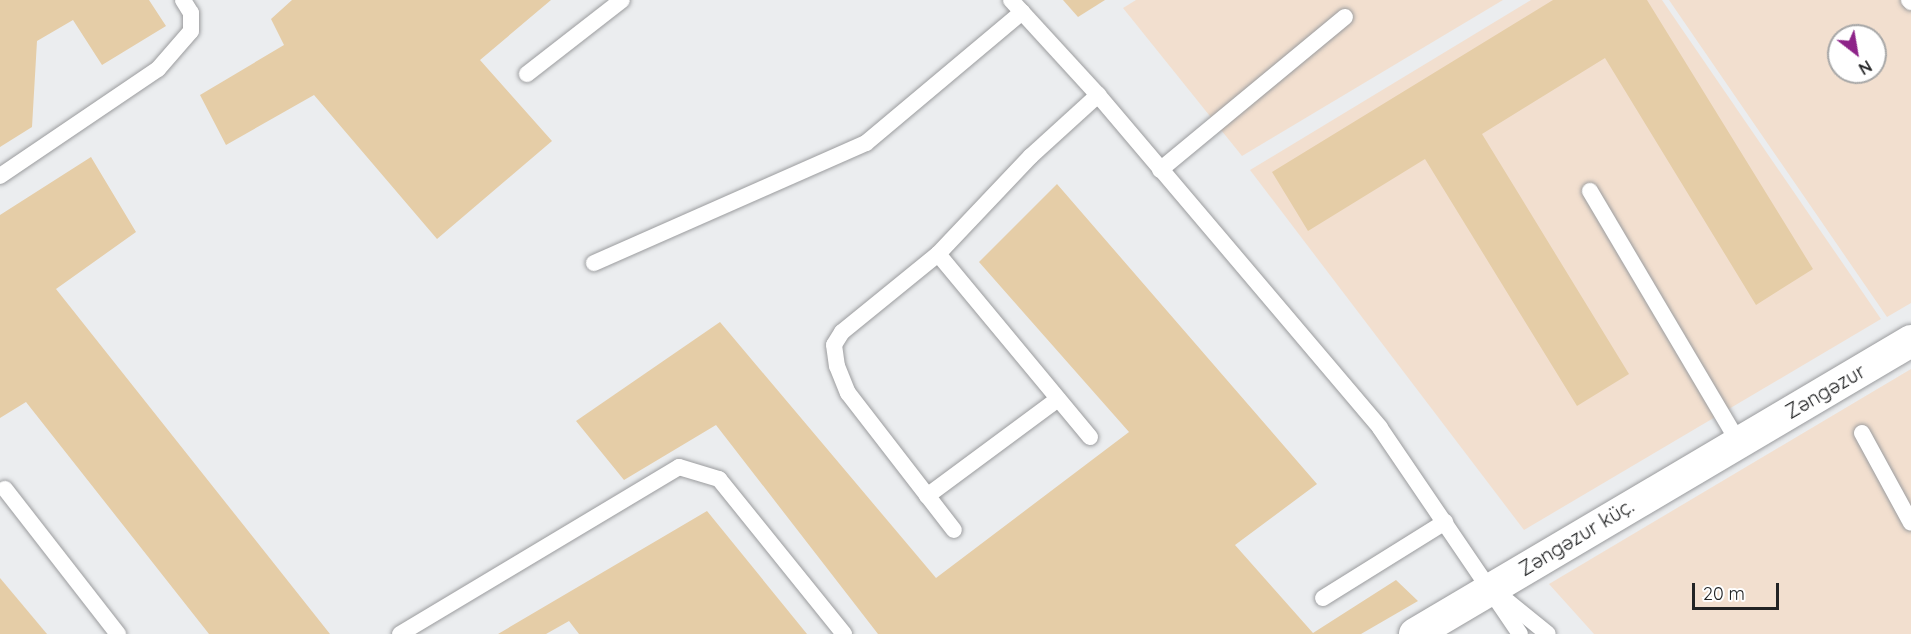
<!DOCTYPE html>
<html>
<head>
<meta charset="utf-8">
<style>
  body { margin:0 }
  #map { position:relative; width:1911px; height:634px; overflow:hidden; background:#ebedef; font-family:Quicksand,sans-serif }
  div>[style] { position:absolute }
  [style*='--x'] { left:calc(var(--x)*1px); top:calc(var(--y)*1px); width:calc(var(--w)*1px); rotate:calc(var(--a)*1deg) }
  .industrial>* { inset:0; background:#f2dfcf }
  .building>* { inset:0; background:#e5cda7 }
  .roads { filter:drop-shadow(0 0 2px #9b9c9e) drop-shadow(0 0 2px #9b9c9e) }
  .lane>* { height:16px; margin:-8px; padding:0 8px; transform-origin:8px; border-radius:8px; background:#fff }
  .street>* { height:32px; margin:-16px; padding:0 16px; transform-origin:16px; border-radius:16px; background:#fff }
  span { translate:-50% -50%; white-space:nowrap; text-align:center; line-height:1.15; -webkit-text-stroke:4.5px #fff; paint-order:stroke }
  .street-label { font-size:20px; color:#222324 }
  .north { position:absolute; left:1827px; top:24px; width:60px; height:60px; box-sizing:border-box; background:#fff; border:2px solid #a7a7a7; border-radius:50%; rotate:149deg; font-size:16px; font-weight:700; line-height:24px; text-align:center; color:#222324 }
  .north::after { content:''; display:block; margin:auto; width:21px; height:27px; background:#8d2388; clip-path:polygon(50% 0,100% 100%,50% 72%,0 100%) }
  .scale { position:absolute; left:1692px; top:583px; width:87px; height:27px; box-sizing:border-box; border:3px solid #222324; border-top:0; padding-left:8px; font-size:18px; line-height:21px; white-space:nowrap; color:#222324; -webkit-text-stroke:4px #fff; paint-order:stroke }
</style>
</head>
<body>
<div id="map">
  <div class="industrial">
    <div style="clip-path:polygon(1136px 0,1503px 0,1242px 156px,1123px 8px)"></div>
    <div style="clip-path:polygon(1531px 0,1662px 0,1881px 319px,1524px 530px,1250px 170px)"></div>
    <div style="clip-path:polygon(evenodd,1669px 0,1911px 0,1911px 303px,1887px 317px,1669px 0,1839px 36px,1875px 36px,1875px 72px,1839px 72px,1839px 36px)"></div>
    <div style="clip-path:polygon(1911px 369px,1911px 634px,1594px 634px,1549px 584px)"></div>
  </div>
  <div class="building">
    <div style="clip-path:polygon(0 0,149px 0,166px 26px,102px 65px,73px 20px,37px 41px,32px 127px,0 147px)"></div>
    <div style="clip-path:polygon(292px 0,551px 0,480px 60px,552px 141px,437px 239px,314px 95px,226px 145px,200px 95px,284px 45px,271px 19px)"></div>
    <div style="clip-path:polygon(1063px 0,1105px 0,1078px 17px)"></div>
    <div style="clip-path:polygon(1553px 0,1647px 0,1813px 269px,1756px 305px,1605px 58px,1482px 134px,1629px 374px,1577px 406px,1425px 159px,1308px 231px,1272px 172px)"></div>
    <div style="clip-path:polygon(91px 157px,136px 232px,56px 289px,330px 634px,209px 634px,26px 402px,0 418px,0 215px)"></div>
    <div style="clip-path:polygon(1057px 184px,1317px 484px,1235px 545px,1313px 633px,1396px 580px,1418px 601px,1361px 634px,878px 634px,716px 425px,624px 480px,576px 421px,720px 322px,936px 578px,1129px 432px,979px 262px)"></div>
    <div style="clip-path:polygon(707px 511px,807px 634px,579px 634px,569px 621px,546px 634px,498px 634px)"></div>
    <div style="clip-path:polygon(0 578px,47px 634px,0 634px)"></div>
  </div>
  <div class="roads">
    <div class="lane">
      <div style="--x:1011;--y:0;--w:129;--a:47.5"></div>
      <div style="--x:1098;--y:95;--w:436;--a:49.7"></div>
      <div style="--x:1380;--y:428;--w:249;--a:55.8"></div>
      <div style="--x:1909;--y:0;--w:3;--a:45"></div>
      <div style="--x:527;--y:74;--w:120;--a:-37.9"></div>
      <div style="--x:1160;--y:170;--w:240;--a:-39.6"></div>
      <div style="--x:0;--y:176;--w:191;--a:-34.1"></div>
      <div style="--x:158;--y:69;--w:50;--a:-49"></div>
      <div style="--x:191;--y:31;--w:18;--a:-90"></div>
      <div style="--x:191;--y:13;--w:15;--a:-122"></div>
      <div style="--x:1590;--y:191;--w:291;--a:59.4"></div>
      <div style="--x:938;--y:254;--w:124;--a:140.9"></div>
      <div style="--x:842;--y:332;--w:15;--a:122"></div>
      <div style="--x:834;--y:345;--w:21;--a:82"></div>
      <div style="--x:837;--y:366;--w:29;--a:68"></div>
      <div style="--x:848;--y:393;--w:173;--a:52.3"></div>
      <div style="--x:594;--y:263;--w:297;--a:-23.8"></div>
      <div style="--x:866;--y:143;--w:204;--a:-40"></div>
      <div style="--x:1862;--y:433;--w:102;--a:61.4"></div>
      <div style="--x:1090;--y:437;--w:238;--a:-129.7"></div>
      <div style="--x:938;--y:254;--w:135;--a:-46.5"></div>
      <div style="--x:1031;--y:156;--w:91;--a:-42.3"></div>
      <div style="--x:5;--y:489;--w:184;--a:52.1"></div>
      <div style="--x:927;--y:496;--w:163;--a:-36.5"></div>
      <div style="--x:1501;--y:596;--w:60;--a:39"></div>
      <div style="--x:1323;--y:598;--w:144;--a:-31.9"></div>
      <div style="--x:400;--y:634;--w:325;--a:-30.9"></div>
      <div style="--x:679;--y:467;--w:42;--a:16.7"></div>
      <div style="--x:719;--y:479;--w:199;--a:51.1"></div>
    </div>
    <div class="street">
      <div style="--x:1415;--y:634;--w:576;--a:-30.57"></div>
    </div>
  </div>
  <div class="street-label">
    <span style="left:1825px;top:391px;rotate:-30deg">Zəngəzur</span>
    <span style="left:1576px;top:537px;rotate:-31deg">Zəngəzur küç.</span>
  </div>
  <div class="north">N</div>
  <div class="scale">20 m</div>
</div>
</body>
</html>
